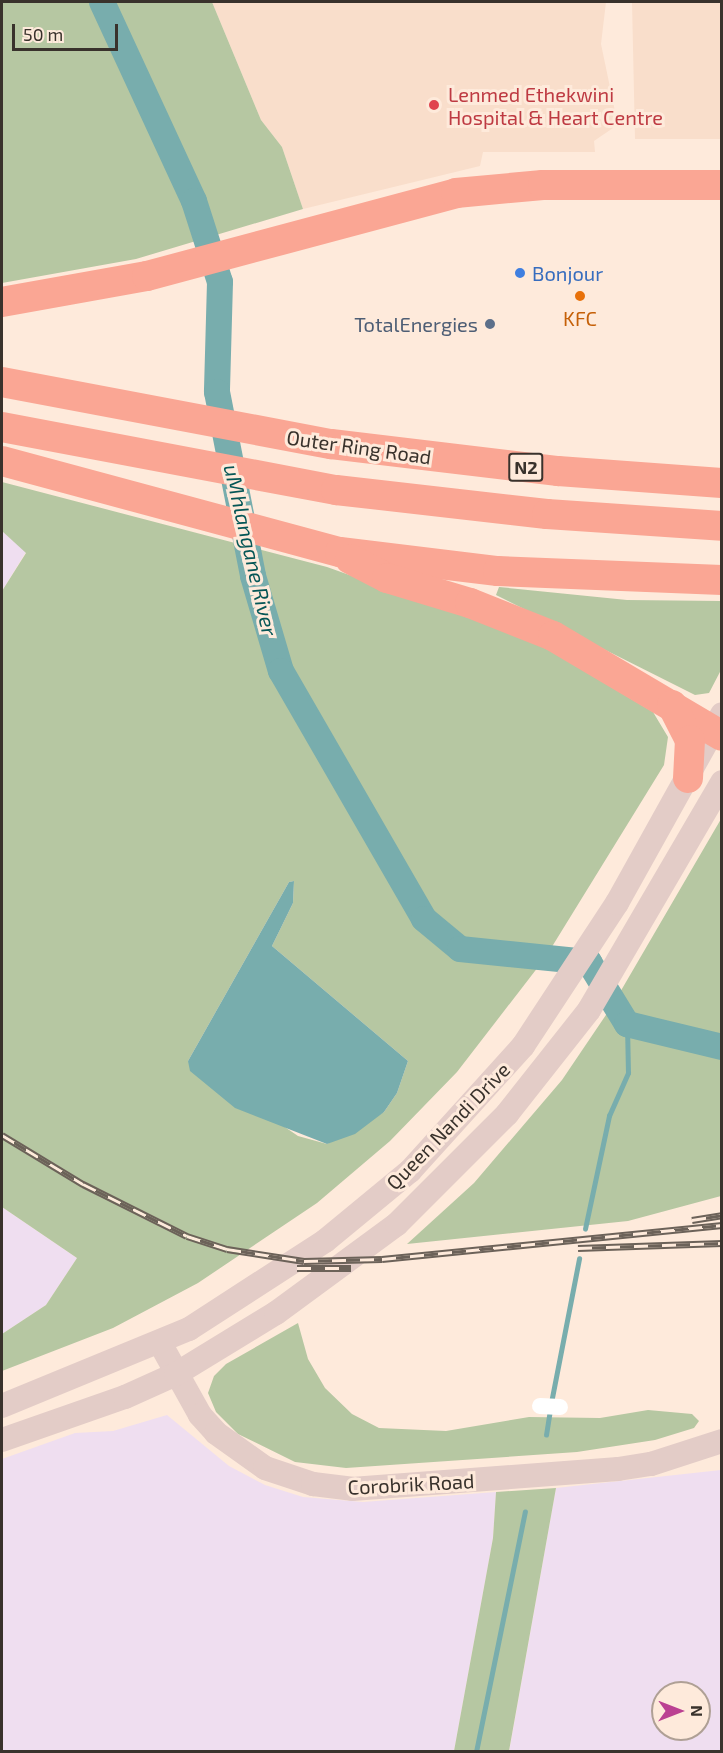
<!DOCTYPE html>
<html>
<head>
<meta charset="utf-8">
<style>
  body { margin:0 }
  #map { position:relative; width:723px; height:1753px; overflow:hidden; background:#feeadb; font-family:"Exo 2",sans-serif }
  div>[style] { position:absolute }
  [style*='--x'] { left:calc(var(--x)*1px); top:calc(var(--y)*1px); width:calc(var(--w)*1px); rotate:calc(var(--a)*1deg) }
  .built>* { inset:0; background:#f9decb }
  .industrial>* { inset:0; background:#efdef0 }
  .green>* { inset:0; background:#b6c7a2 }
  .water>* { inset:0; background:#78adad }
  .stream>* { height:4.5px; margin:-2.25px; padding:0 2.25px; transform-origin:2.25px; border-radius:2.25px; background:#78adad }
  .river>* { height:26px; margin:-13px; padding:0 13px; transform-origin:13px; border-radius:13px; background:#78adad }
  .street>* { height:16px; margin:-8px; padding:0 8px; transform-origin:8px; border-radius:8px; background:#fff }
  .secondary>* { height:24px; margin:-12px; padding:0 12px; transform-origin:12px; border-radius:12px; background:#e3ccc7 }
  .highway>* { height:30px; margin:-15px; padding:0 15px; transform-origin:15px; border-radius:15px; background:#faa694 }
  .rail>* { height:7px; margin-top:-3.5px; transform-origin:0; background:repeating-linear-gradient(90deg,#feeadb 0 14px,#6c6259 0 28px); box-sizing:border-box; border-block:2px solid #6c6259 }
  .dots>* { width:16px; height:16px; translate:-50% -50%; box-sizing:border-box; border:3px solid #feeadb; border-radius:50% }
  span { translate:-50% -50%; white-space:nowrap; text-align:center; line-height:1.15; -webkit-text-stroke:6px #feeadb; paint-order:stroke }
  .shield-label span { padding:2px 4px; background:#feeadb; border:2px solid; border-radius:4px; -webkit-text-stroke-width:0 }
  .shield-label { font-size:18px; color:#39322c; font-weight:700 }
  .health-label { font-size:20px; color:#be3a42 }
  .left { translate:0 -50%; text-align:left }
  .shop-label { font-size:20px; color:#366cbe }
  .food-label { font-size:20px; color:#c56008 }
  .service-label { font-size:20px; color:#4e5e75 }
  .right { translate:-100% -50%; text-align:right }
  .street-label { font-size:20px; color:#39322c }
  .water-label { font-size:21px; color:#055656; font-style:italic }
  .frame { position:absolute; inset:0; border:3px solid #39322c; pointer-events:none }
  .north { position:absolute; left:651px; top:1681px; width:60px; height:60px; box-sizing:border-box; background:#feeadb; border:2px solid #afa095; border-radius:50%; rotate:90deg; font-size:16px; font-weight:700; line-height:24px; text-align:center; color:#39322c }
  .north::after { content:''; display:block; margin:auto; width:21px; height:27px; background:#bb4192; clip-path:polygon(50% 0,100% 100%,50% 72%,0 100%) }
  .scale { position:absolute; left:12px; top:24px; width:106px; height:27px; box-sizing:border-box; border:3px solid #39322c; border-top:0; padding-left:8px; font-size:18px; line-height:21px; white-space:nowrap; color:#39322c; -webkit-text-stroke:4px #feeadb; paint-order:stroke }
</style>
</head>
<body>
<div id="map">
  <div class="built">
    <div style="clip-path:polygon(212px 2px,606px 2px,601px 44px,616px 116px,613px 128px,594px 141px,595px 152px,483px 152px,480px 166px,303px 209px,282px 147px,261px 120px)"></div>
    <div style="clip-path:polygon(632px 2px,721px 2px,721px 139px,635px 139px)"></div>
  </div>
  <div class="industrial">
    <div style="clip-path:polygon(2px 531px,26px 552px,2px 591px)"></div>
    <div style="clip-path:polygon(2px 1207px,77px 1258px,46px 1305px,2px 1334px)"></div>
    <div style="clip-path:polygon(167px 1415px,229px 1466px,265px 1485px,303px 1497px,363px 1502px,496px 1492px,493px 1538px,454px 1751px,2px 1751px,2px 1459px,75px 1433px,113px 1431px)"></div>
    <div style="clip-path:polygon(evenodd,721px 1470px,721px 1751px,509px 1752px,556px 1488px,721px 1470px,663px 1693px,699px 1693px,699px 1729px,663px 1729px,663px 1693px)"></div>
  </div>
  <div class="green">
    <div style="clip-path:polygon(2px 2px,212px 2px,261px 120px,282px 147px,303px 209px,136px 259px,2px 283px)"></div>
    <div style="clip-path:polygon(evenodd,2px 482px,327px 567px,534px 641px,653px 712px,668px 737px,664px 765px,545px 958px,457px 1072px,390px 1141px,317px 1203px,198px 1283px,113px 1328px,2px 1371px,2px 1334px,46px 1305px,77px 1258px,2px 1207px,2px 591px,26px 553px,2px 531px,2px 482px,294px 881px,293px 903px,272px 946px,408px 1061px,397px 1093px,384px 1112px,327px 1144px,298px 1136px,188px 1061px,289px 882px,294px 881px)"></div>
    <div style="clip-path:polygon(499px 587px,627px 600px,721px 601px,721px 670px,709px 693px,695px 695px,496px 595px)"></div>
    <div style="clip-path:polygon(721px 819px,721px 1196px,628px 1221px,407px 1244px,474px 1183px,562px 1080px,612px 1006px)"></div>
    <div style="clip-path:polygon(298px 1323px,308px 1359px,325px 1388px,352px 1414px,379px 1428px,446px 1431px,529px 1417px,600px 1418px,648px 1410px,692px 1414px,699px 1421px,694px 1428px,655px 1440px,577px 1452px,346px 1468px,295px 1462px,238px 1434px,216px 1412px,208px 1393px,214px 1376px,226px 1364px)"></div>
    <div style="clip-path:polygon(556px 1488px,509px 1751px,454px 1751px,493px 1538px,496px 1492px)"></div>
  </div>
  <div class="water">
    <div style="clip-path:polygon(294px 881px,293px 903px,272px 946px,408px 1061px,397px 1093px,384px 1112px,355px 1134px,327px 1144px,235px 1108px,190px 1071px,188px 1061px,289px 882px)"></div>
  </div>
  <div class="stream">
    <div style="--x:585;--y:1229;--w:116;--a:-78"></div>
    <div style="--x:609;--y:1116;--w:47;--a:-66.2"></div>
    <div style="--x:628;--y:1073;--w:49;--a:-91.2"></div>
    <div style="--x:551;--y:1403;--w:147;--a:-79"></div>
    <div style="--x:546;--y:1435;--w:24;--a:-81"></div>
    <div style="--x:476;--y:1752;--w:245;--a:-78.5"></div>
  </div>
  <div class="river">
    <div style="--x:102;--y:2;--w:219;--a:65.2"></div>
    <div style="--x:194;--y:201;--w:85;--a:72.2"></div>
    <div style="--x:220;--y:282;--w:110;--a:91.6"></div>
    <div style="--x:217;--y:392;--w:187;--a:78.9"></div>
    <div style="--x:253;--y:576;--w:99;--a:73.6"></div>
    <div style="--x:281;--y:671;--w:286;--a:60"></div>
    <div style="--x:424;--y:919;--w:47;--a:39.8"></div>
    <div style="--x:460;--y:949;--w:130;--a:5.8"></div>
    <div style="--x:589;--y:962;--w:73;--a:58.5"></div>
    <div style="--x:627;--y:1024;--w:98;--a:13.6"></div>
  </div>
  <div class="street">
    <div style="--x:540;--y:1406;--w:20;--a:3"></div>
  </div>
  <div class="secondary">
    <div style="--x:160;--y:1343;--w:82;--a:60.9"></div>
    <div style="--x:200;--y:1415;--w:24;--a:48"></div>
    <div style="--x:216;--y:1433;--w:60;--a:35.5"></div>
    <div style="--x:265;--y:1468;--w:51;--a:18.4"></div>
    <div style="--x:313;--y:1484;--w:39;--a:7"></div>
    <div style="--x:352;--y:1489;--w:267;--a:-4.3"></div>
    <div style="--x:618;--y:1469;--w:33;--a:-9"></div>
    <div style="--x:651;--y:1464;--w:75;--a:-17.9"></div>
    <div style="--x:2;--y:1406;--w:202;--a:-22.4"></div>
    <div style="--x:189;--y:1329;--w:162;--a:-32.9"></div>
    <div style="--x:325;--y:1241;--w:110;--a:-39.5"></div>
    <div style="--x:410;--y:1171;--w:169;--a:-47.9"></div>
    <div style="--x:523;--y:1046;--w:171;--a:-56.7"></div>
    <div style="--x:617;--y:903;--w:216;--a:-60.9"></div>
    <div style="--x:2;--y:1440;--w:130;--a:-19.3"></div>
    <div style="--x:125;--y:1397;--w:56;--a:-24.3"></div>
    <div style="--x:176;--y:1374;--w:117;--a:-31.4"></div>
    <div style="--x:276;--y:1313;--w:150;--a:-36.3"></div>
    <div style="--x:397;--y:1224;--w:156;--a:-45"></div>
    <div style="--x:507;--y:1114;--w:132;--a:-51.7"></div>
    <div style="--x:589;--y:1010;--w:264;--a:-59.7"></div>
  </div>
  <div class="highway">
    <div style="--x:2;--y:302;--w:147;--a:-10.2"></div>
    <div style="--x:147;--y:276;--w:320;--a:-15"></div>
    <div style="--x:456;--y:193;--w:87;--a:-5.3"></div>
    <div style="--x:543;--y:185;--w:179;--a:0"></div>
    <div style="--x:2;--y:382;--w:335;--a:10.7"></div>
    <div style="--x:331;--y:444;--w:229;--a:6.8"></div>
    <div style="--x:558;--y:471;--w:164;--a:4.2"></div>
    <div style="--x:2;--y:427;--w:340;--a:10.7"></div>
    <div style="--x:336;--y:490;--w:212;--a:6.5"></div>
    <div style="--x:547;--y:514;--w:175;--a:3.9"></div>
    <div style="--x:2;--y:461;--w:350;--a:15.1"></div>
    <div style="--x:340;--y:552;--w:159;--a:6.9"></div>
    <div style="--x:498;--y:571;--w:224;--a:2.3"></div>
    <div style="--x:350;--y:559;--w:42;--a:27.2"></div>
    <div style="--x:387;--y:578;--w:87;--a:16.8"></div>
    <div style="--x:470;--y:603;--w:89;--a:21.7"></div>
    <div style="--x:553;--y:636;--w:196;--a:30.6"></div>
    <div style="--x:672;--y:705;--w:39;--a:63"></div>
    <div style="--x:690;--y:740;--w:38;--a:93"></div>
  </div>
  <div class="rail">
    <div style="--x:2;--y:1135;--w:95;--a:31.2"></div>
    <div style="--x:83;--y:1184;--w:116;--a:26.6"></div>
    <div style="--x:187;--y:1236;--w:42;--a:18"></div>
    <div style="--x:227;--y:1249;--w:78;--a:8.9"></div>
    <div style="--x:304;--y:1261;--w:78;--a:-1.5"></div>
    <div style="--x:382;--y:1259;--w:342;--a:-5.7"></div>
    <div style="--x:692;--y:1220;--w:30;--a:-9"></div>
    <div style="--x:578;--y:1248;--w:144;--a:-2"></div>
    <div style="--x:297;--y:1268;--w:54;--a:0"></div>
  </div>
  <div class="dots">
    <div style="left:434px;top:105px;background:#e0444e"></div>
    <div style="left:520px;top:273px;background:#3f7fe0"></div>
    <div style="left:580px;top:296px;background:#e8710a"></div>
    <div style="left:490px;top:324px;background:#5c6f8a"></div>
  </div>
  <div class="shield-label">
    <span style="left:526px;top:467px">N2</span>
  </div>
  <div class="health-label">
    <span class="left" style="left:448px;top:106px">Lenmed Ethekwini<br>Hospital &amp; Heart Centre</span>
  </div>
  <div class="shop-label">
    <span class="left" style="left:532px;top:273px">Bonjour</span>
  </div>
  <div class="food-label">
    <span style="left:580px;top:318px">KFC</span>
  </div>
  <div class="service-label">
    <span class="right" style="left:478px;top:324px">TotalEnergies</span>
  </div>
  <div class="street-label">
    <span style="left:359px;top:447px;rotate:8deg">Outer Ring Road</span>
    <span style="left:448px;top:1126px;rotate:-46deg">Queen Nandi Drive</span>
    <span style="left:411px;top:1484px;rotate:-3deg">Corobrik Road</span>
  </div>
  <div class="water-label">
    <span style="left:251px;top:550px;rotate:77deg">uMhlangane River</span>
  </div>
  <div class="frame"></div>
  <div class="north">N</div>
  <div class="scale">50 m</div>
</div>
</body>
</html>
